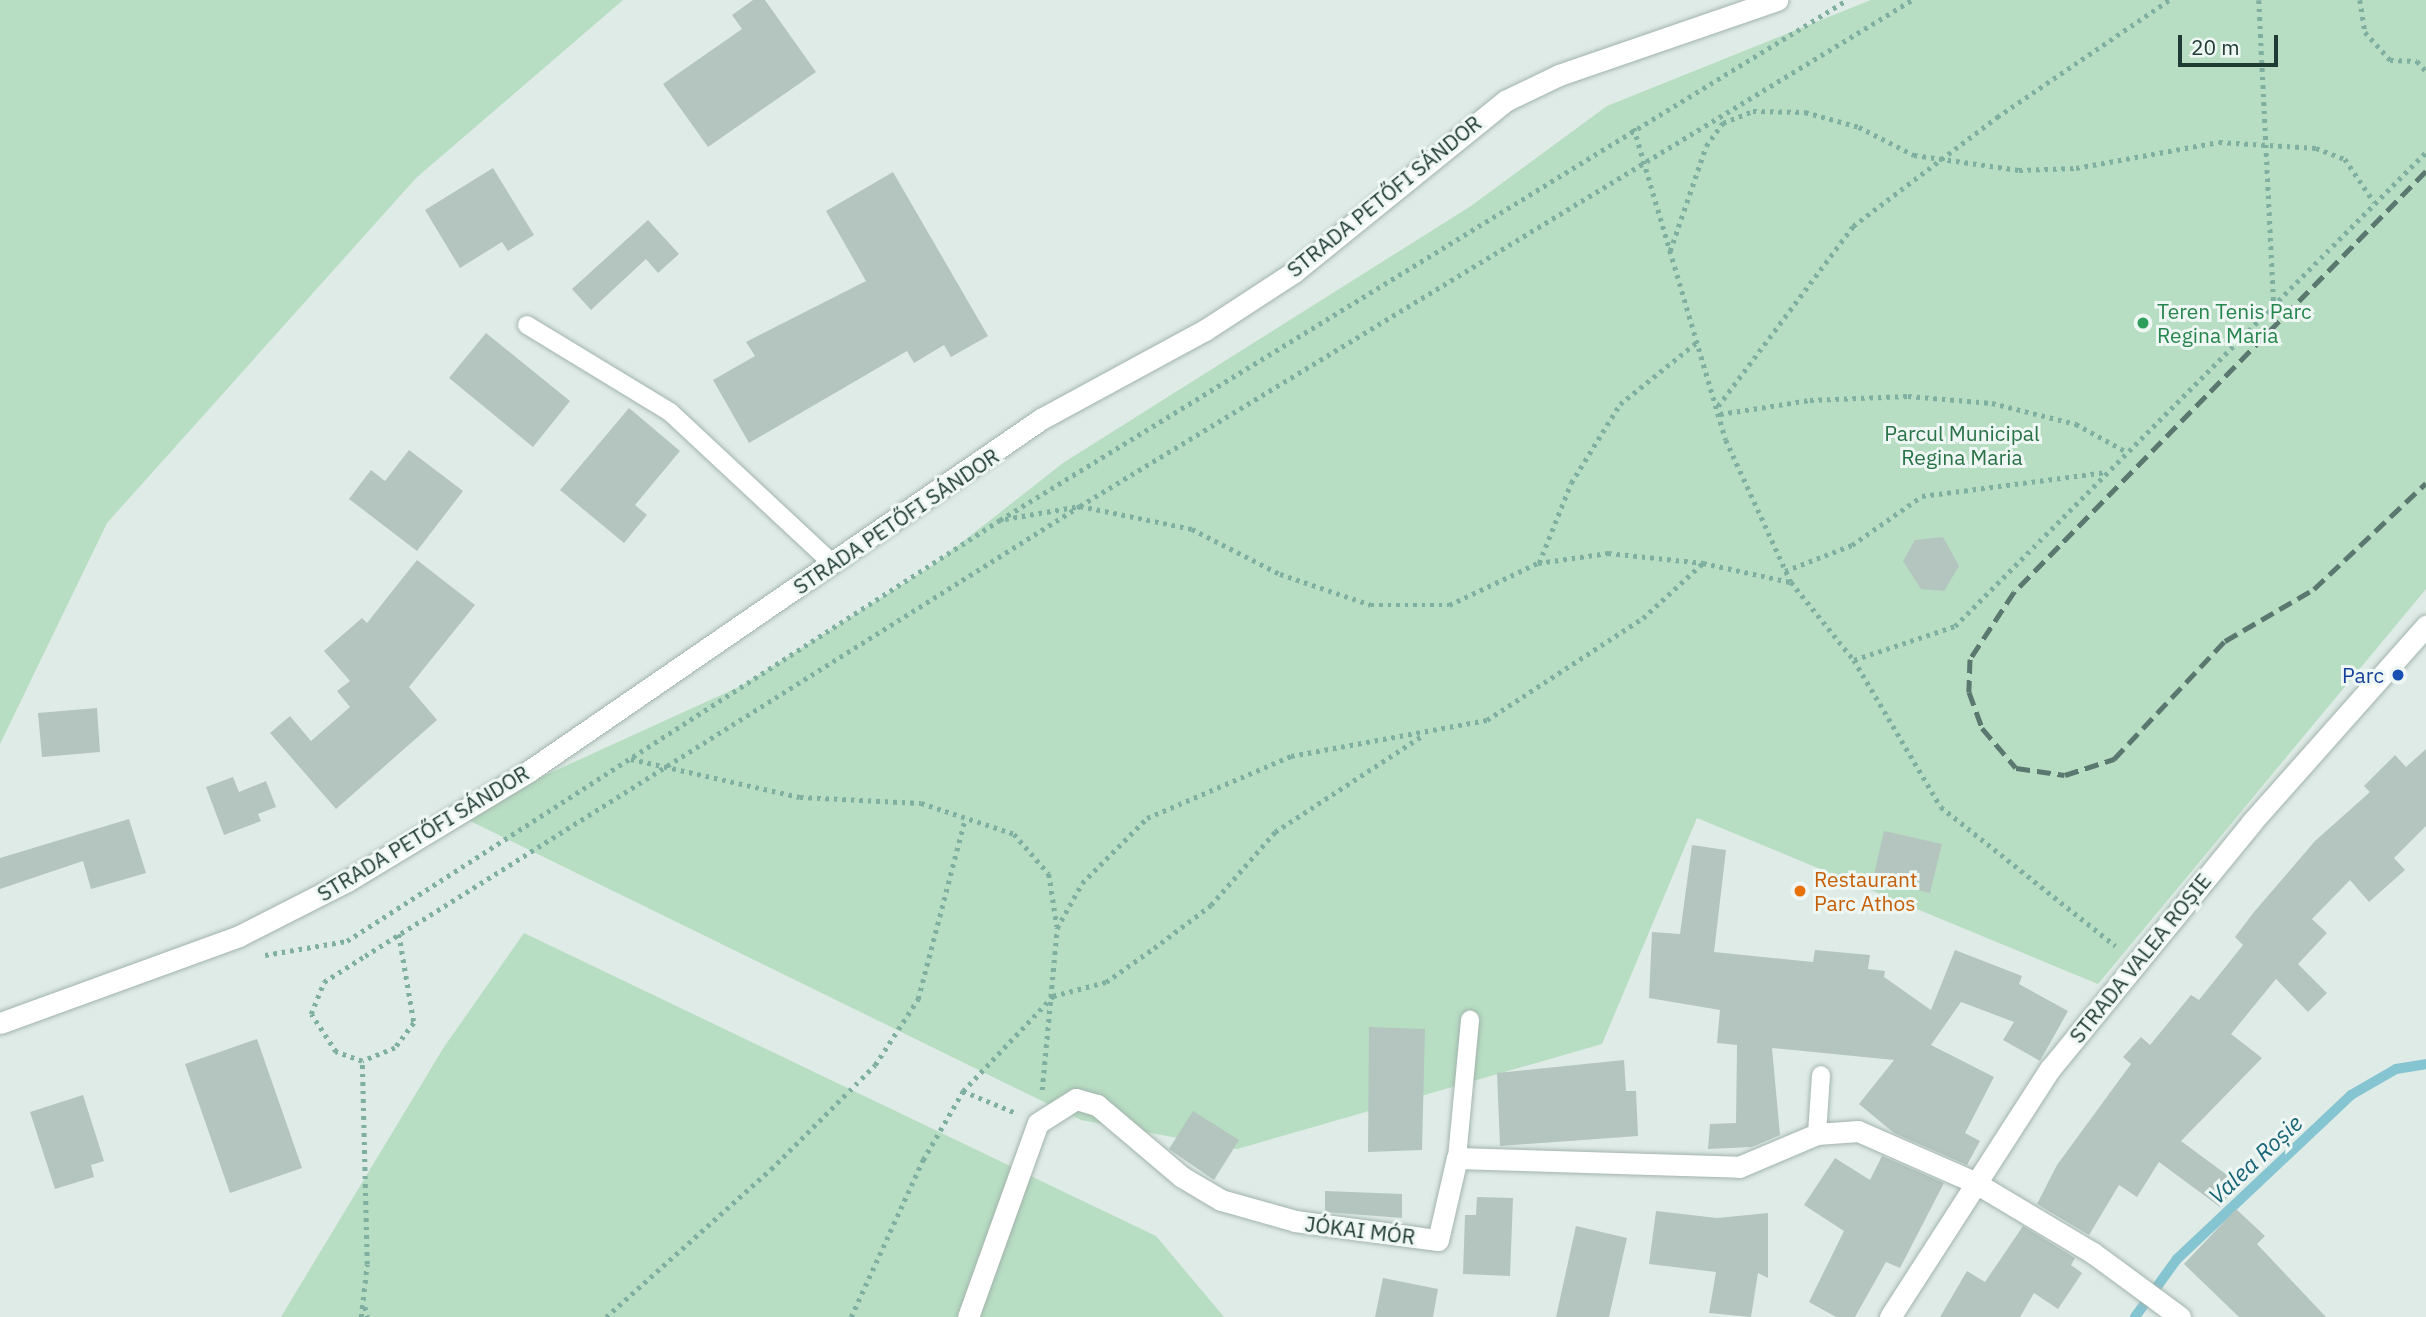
<!DOCTYPE html>
<html>
<head>
<meta charset="utf-8">
<style>
  body { margin:0 }
  #map { position:relative; width:2426px; height:1317px; overflow:hidden; background:#dfebe6; font-family:"IBM Plex Sans",sans-serif }
  div>[style] { position:absolute }
  [style*='--x'] { left:calc(var(--x)*1px); top:calc(var(--y)*1px); width:calc(var(--w)*1px); rotate:calc(var(--a)*1deg) }
  .green>* { inset:0; background:#b7ddc2 }
  .stream>* { height:10px; margin:-5px; padding:0 5px; transform-origin:5px; border-radius:5px; background:#85c4d1 }
  .building>* { inset:0; background:#b4c5bf }
  .path>* { height:4.5px; margin-top:-2.25px; transform-origin:0; background:repeating-linear-gradient(90deg,#7fafa1 0 3.5px,transparent 0 8.5px) }
  .roads { filter:drop-shadow(0 0 2px #a2b3ad) drop-shadow(0 0 2px #a2b3ad) }
  .service>* { height:18px; margin:-9px; padding:0 9px; transform-origin:9px; border-radius:9px; background:#fff }
  .minor>* { height:21px; margin:-10.5px; padding:0 10.5px; transform-origin:10.5px; border-radius:10.5px; background:#fff }
  .rail>* { height:5px; margin-top:-2.5px; transform-origin:0; background:repeating-linear-gradient(90deg,#5a7770 0 14px,transparent 0 21px) }
  .dots>* { width:19px; height:19px; translate:-50% -50%; box-sizing:border-box; border:4px solid #eff7f4; border-radius:50% }
  span { translate:-50% -50%; white-space:nowrap; text-align:center; line-height:1.15; -webkit-text-stroke:6px #eff7f4; paint-order:stroke }
  .street-label { font-size:21px; color:#203b34 }
  .leisure-label { font-size:21px; color:#27864d }
  .left { translate:0 -50%; text-align:left }
  .park-label { font-size:21px; color:#297248 }
  .transit-label { font-size:21px; color:#164399 }
  .right { translate:-100% -50%; text-align:right }
  .food-label { font-size:21px; color:#c56008 }
  .water-label { font-size:23px; color:#196577; font-style:italic }
  .scale { position:absolute; left:2178px; top:35px; width:100px; height:32px; box-sizing:border-box; border:4px solid #203b34; border-top:0; padding-left:9px; font-size:21px; line-height:24px; white-space:nowrap; color:#203b34; -webkit-text-stroke:5px #eff7f4; paint-order:stroke }
</style>
</head>
<body>
<div id="map">
  <div class="green">
    <div style="clip-path:polygon(0 0,623px 0,416px 178px,107px 523px,0 744px)"></div>
    <div style="clip-path:polygon(1871px 0,2426px 0,2426px 589px,2098px 984px,1697px 818px,1602px 1044px,1237px 1149px,1081px 1120px,458px 815px,743px 685px,933px 565px,1063px 463px,1471px 206px,1607px 106px)"></div>
    <div style="clip-path:polygon(524px 933px,1156px 1236px,1224px 1317px,281px 1317px,444px 1047px)"></div>
  </div>
  <div class="stream">
    <div style="--x:2135;--y:1317;--w:72;--a:-54.1"></div>
    <div style="--x:2177;--y:1259;--w:239;--a:-43.3"></div>
    <div style="--x:2351;--y:1095;--w:52;--a:-30"></div>
    <div style="--x:2396;--y:1069;--w:30;--a:-9"></div>
  </div>
  <div class="building">
    <div style="clip-path:polygon(753px 0,765px 0,816px 72px,708px 147px,663px 84px,742px 29px,732px 15px)"></div>
    <div style="clip-path:polygon(493px 168px,534px 235px,508px 251px,502px 242px,460px 268px,425px 210px)"></div>
    <div style="clip-path:polygon(893px 172px,988px 336px,951px 357px,944px 345px,914px 363px,907px 351px,749px 443px,713px 380px,755px 356px,746px 342px,866px 281px,826px 211px)"></div>
    <div style="clip-path:polygon(648px 220px,679px 254px,658px 273px,646px 259px,591px 310px,572px 289px)"></div>
    <div style="clip-path:polygon(486px 333px,570px 401px,533px 447px,449px 378px)"></div>
    <div style="clip-path:polygon(629px 408px,680px 451px,635px 505px,647px 515px,624px 543px,560px 490px)"></div>
    <div style="clip-path:polygon(409px 450px,463px 491px,417px 551px,349px 499px,371px 470px,385px 481px)"></div>
    <div style="clip-path:polygon(1943px 537px,1959px 566px,1944px 591px,1921px 589px,1903px 561px,1915px 540px)"></div>
    <div style="clip-path:polygon(417px 560px,475px 605px,409px 687px,437px 720px,336px 809px,270px 733px,290px 716px,311px 741px,350px 707px,337px 691px,350px 681px,324px 651px,362px 618px,367px 623px)"></div>
    <div style="clip-path:polygon(97px 708px,100px 752px,42px 757px,38px 713px)"></div>
    <div style="clip-path:polygon(2426px 749px,2426px 826px,2394px 858px,2405px 870px,2369px 902px,2350px 880px,2312px 919px,2327px 933px,2298px 964px,2327px 993px,2308px 1012px,2276px 979px,2231px 1034px,2262px 1058px,2181px 1141px,2238px 1183px,2220px 1207px,2159px 1162px,2137px 1197px,2119px 1185px,2089px 1235px,2037px 1204px,2057px 1165px,2131px 1064px,2123px 1057px,2141px 1037px,2150px 1045px,2191px 995px,2199px 1000px,2243px 945px,2235px 937px,2254px 912px,2315px 841px,2370px 792px,2364px 786px,2395px 755px,2406px 767px)"></div>
    <div style="clip-path:polygon(233px 777px,239px 792px,266px 781px,276px 807px,258px 814px,261px 821px,224px 835px,206px 787px)"></div>
    <div style="clip-path:polygon(129px 819px,146px 873px,91px 889px,83px 861px,0 889px,0 858px)"></div>
    <div style="clip-path:polygon(1884px 831px,1942px 844px,1930px 893px,1873px 879px)"></div>
    <div style="clip-path:polygon(1692px 845px,1726px 850px,1714px 952px,1813px 962px,1815px 950px,1870px 955px,1868px 969px,1885px 971px,1884px 977px,1931px 1010px,1955px 950px,2022px 976px,2019px 984px,2068px 1011px,2040px 1061px,2003px 1040px,2014px 1022px,1961px 1002px,1931px 1045px,1994px 1077px,1965px 1133px,1980px 1141px,1967px 1165px,1894px 1133px,1859px 1104px,1894px 1060px,1772px 1048px,1780px 1135px,1752px 1147px,1708px 1149px,1710px 1124px,1736px 1123px,1737px 1045px,1717px 1043px,1720px 1010px,1649px 998px,1652px 932px,1680px 934px)"></div>
    <div style="clip-path:polygon(1369px 1027px,1425px 1029px,1422px 1150px,1368px 1152px)"></div>
    <div style="clip-path:polygon(257px 1039px,302px 1168px,230px 1193px,185px 1064px)"></div>
    <div style="clip-path:polygon(1624px 1060px,1626px 1091px,1636px 1091px,1638px 1136px,1500px 1146px,1497px 1073px)"></div>
    <div style="clip-path:polygon(83px 1095px,104px 1161px,91px 1165px,94px 1177px,55px 1189px,30px 1112px)"></div>
    <div style="clip-path:polygon(1193px 1111px,1239px 1140px,1214px 1180px,1169px 1149px)"></div>
    <div style="clip-path:polygon(1882px 1156px,1944px 1183px,1900px 1268px,1886px 1262px,1855px 1317px,1836px 1317px,1809px 1302px,1844px 1231px,1804px 1205px,1835px 1158px,1870px 1180px)"></div>
    <div style="clip-path:polygon(1325px 1191px,1402px 1194px,1402px 1218px,1325px 1212px)"></div>
    <div style="clip-path:polygon(1477px 1197px,1513px 1198px,1510px 1276px,1463px 1274px,1465px 1215px,1476px 1215px)"></div>
    <div style="clip-path:polygon(2236px 1209px,2265px 1236px,2257px 1244px,2326px 1317px,2239px 1317px,2184px 1264px)"></div>
    <div style="clip-path:polygon(1656px 1211px,1717px 1218px,1768px 1213px,1768px 1278px,1758px 1273px,1751px 1317px,1709px 1313px,1716px 1272px,1649px 1264px)"></div>
    <div style="clip-path:polygon(1576px 1226px,1627px 1238px,1609px 1317px,1556px 1317px)"></div>
    <div style="clip-path:polygon(2023px 1226px,2075px 1258px,2071px 1265px,2082px 1273px,2058px 1309px,2034px 1293px,2020px 1317px,1940px 1317px,1967px 1271px,1985px 1282px)"></div>
    <div style="clip-path:polygon(1383px 1278px,1438px 1289px,1433px 1317px,1375px 1317px)"></div>
  </div>
  <div class="path">
    <div style="--x:2259;--y:0;--w:303;--a:87.2"></div>
    <div style="--x:2360;--y:0;--w:32;--a:81"></div>
    <div style="--x:2365;--y:32;--w:38;--a:48"></div>
    <div style="--x:2390;--y:60;--w:27;--a:2"></div>
    <div style="--x:2417;--y:61;--w:13;--a:48"></div>
    <div style="--x:1634;--y:128;--w:325;--a:73.6"></div>
    <div style="--x:1726;--y:440;--w:156;--a:65.4"></div>
    <div style="--x:1791;--y:582;--w:100;--a:51.1"></div>
    <div style="--x:1854;--y:660;--w:171;--a:59.4"></div>
    <div style="--x:1941;--y:807;--w:223;--a:38.5"></div>
    <div style="--x:1670;--y:251;--w:111;--a:-71.1"></div>
    <div style="--x:1706;--y:146;--w:29;--a:-54"></div>
    <div style="--x:1723;--y:123;--w:32;--a:-22"></div>
    <div style="--x:1753;--y:111;--w:52;--a:1.1"></div>
    <div style="--x:1805;--y:112;--w:56;--a:15.5"></div>
    <div style="--x:1859;--y:127;--w:62;--a:27"></div>
    <div style="--x:1914;--y:155;--w:106;--a:8.1"></div>
    <div style="--x:2019;--y:170;--w:57;--a:-2"></div>
    <div style="--x:2076;--y:168;--w:145;--a:-10.3"></div>
    <div style="--x:2219;--y:142;--w:97;--a:3.5"></div>
    <div style="--x:2316;--y:148;--w:31;--a:21"></div>
    <div style="--x:2345;--y:159;--w:52;--a:56"></div>
    <div style="--x:1718;--y:406;--w:225;--a:-53.1"></div>
    <div style="--x:1853;--y:226;--w:181;--a:-37.1"></div>
    <div style="--x:1997;--y:117;--w:208;--a:-34.2"></div>
    <div style="--x:1720;--y:414;--w:91;--a:-8.8"></div>
    <div style="--x:1810;--y:400;--w:98;--a:-2.3"></div>
    <div style="--x:1908;--y:396;--w:84;--a:4.8"></div>
    <div style="--x:1992;--y:403;--w:87;--a:14"></div>
    <div style="--x:2076;--y:424;--w:58;--a:28.8"></div>
    <div style="--x:1005;--y:519;--w:76;--a:-9.8"></div>
    <div style="--x:1080;--y:506;--w:114;--a:11.6"></div>
    <div style="--x:1192;--y:529;--w:99;--a:27.1"></div>
    <div style="--x:1280;--y:574;--w:96;--a:18.8"></div>
    <div style="--x:1371;--y:605;--w:78;--a:0"></div>
    <div style="--x:1449;--y:605;--w:98;--a:-25.3"></div>
    <div style="--x:1538;--y:563;--w:71;--a:-8.1"></div>
    <div style="--x:1608;--y:553;--w:96;--a:6"></div>
    <div style="--x:1703;--y:563;--w:89;--a:12.3"></div>
    <div style="--x:1539;--y:563;--w:86;--a:-68.2"></div>
    <div style="--x:1571;--y:483;--w:93;--a:-58.2"></div>
    <div style="--x:1620;--y:404;--w:99;--a:-38.8"></div>
    <div style="--x:1785;--y:571;--w:72;--a:-21.2"></div>
    <div style="--x:1852;--y:545;--w:85;--a:-35"></div>
    <div style="--x:1922;--y:496;--w:186;--a:-7.4"></div>
    <div style="--x:1854;--y:660;--w:107;--a:-18.6"></div>
    <div style="--x:1955;--y:626;--w:668;--a:-45.18"></div>
    <div style="--x:631;--y:759;--w:173;--a:12.7"></div>
    <div style="--x:800;--y:797;--w:121;--a:2.8"></div>
    <div style="--x:921;--y:803;--w:98;--a:18.4"></div>
    <div style="--x:1014;--y:834;--w:53;--a:48.8"></div>
    <div style="--x:1049;--y:874;--w:53;--a:81.3"></div>
    <div style="--x:399;--y:934;--w:90;--a:80.4"></div>
    <div style="--x:414;--y:1023;--w:31;--a:127"></div>
    <div style="--x:395;--y:1048;--w:35;--a:158"></div>
    <div style="--x:362;--y:1061;--w:28;--a:-161"></div>
    <div style="--x:336;--y:1052;--w:45;--a:-123.3"></div>
    <div style="--x:311;--y:1014;--w:35;--a:-68"></div>
    <div style="--x:324;--y:982;--w:49;--a:-32.4"></div>
    <div style="--x:365;--y:956;--w:845;--a:-32.19"></div>
    <div style="--x:1080;--y:506;--w:974;--a:-31.31"></div>
    <div style="--x:265;--y:955;--w:83;--a:-9.7"></div>
    <div style="--x:347;--y:941;--w:777;--a:-32.81"></div>
    <div style="--x:1000;--y:520;--w:994;--a:-31.55"></div>
    <div style="--x:1042;--y:1090;--w:163;--a:-84.7"></div>
    <div style="--x:1057;--y:928;--w:51;--a:-60.9"></div>
    <div style="--x:1082;--y:883;--w:92;--a:-45"></div>
    <div style="--x:1147;--y:818;--w:157;--a:-23.3"></div>
    <div style="--x:1291;--y:756;--w:199;--a:-10.4"></div>
    <div style="--x:1487;--y:720;--w:186;--a:-33.2"></div>
    <div style="--x:1643;--y:618;--w:81;--a:-42.5"></div>
    <div style="--x:963;--y:1091;--w:57;--a:22.5"></div>
    <div style="--x:365;--y:1307;--w:10;--a:73"></div>
    <div style="--x:361;--y:1317;--w:53;--a:-83.5"></div>
    <div style="--x:367;--y:1264;--w:203;--a:-91.4"></div>
    <div style="--x:606;--y:1317;--w:222;--a:-41.9"></div>
    <div style="--x:771;--y:1169;--w:147;--a:-45"></div>
    <div style="--x:875;--y:1065;--w:79;--a:-56.9"></div>
    <div style="--x:918;--y:999;--w:187;--a:-75.4"></div>
    <div style="--x:851;--y:1317;--w:173;--a:-65.4"></div>
    <div style="--x:923;--y:1160;--w:80;--a:-59.9"></div>
    <div style="--x:963;--y:1091;--w:131;--a:-46.5"></div>
    <div style="--x:1053;--y:996;--w:55;--a:-14.8"></div>
    <div style="--x:1106;--y:982;--w:59;--a:-35.3"></div>
    <div style="--x:1154;--y:948;--w:71;--a:-37"></div>
    <div style="--x:1211;--y:905;--w:97;--a:-48.8"></div>
    <div style="--x:1275;--y:832;--w:177;--a:-33.2"></div>
  </div>
  <div class="roads">
    <div class="service">
      <div style="--x:527;--y:325;--w:167;--a:31.3"></div>
      <div style="--x:670;--y:412;--w:223;--a:43"></div>
      <div style="--x:1817;--y:1134;--w:59;--a:-86.1"></div>
      <div style="--x:1457;--y:1158;--w:139;--a:-84.6"></div>
    </div>
    <div class="minor">
      <div style="--x:0;--y:1023;--w:254;--a:-20"></div>
      <div style="--x:239;--y:936;--w:121;--a:-27"></div>
      <div style="--x:347;--y:881;--w:213;--a:-31.1"></div>
      <div style="--x:529;--y:771;--w:621;--a:-34.51"></div>
      <div style="--x:1041;--y:419;--w:187;--a:-28.5"></div>
      <div style="--x:1205;--y:330;--w:106;--a:-33.1"></div>
      <div style="--x:1294;--y:272;--w:272;--a:-39"></div>
      <div style="--x:1505;--y:101;--w:60;--a:-25.7"></div>
      <div style="--x:1559;--y:75;--w:231;--a:-19"></div>
      <div style="--x:968;--y:1317;--w:206;--a:-70.2"></div>
      <div style="--x:1038;--y:1123;--w:45;--a:-32.3"></div>
      <div style="--x:1076;--y:1099;--w:22;--a:16"></div>
      <div style="--x:1097;--y:1105;--w:111;--a:40.3"></div>
      <div style="--x:1182;--y:1177;--w:45;--a:30.5"></div>
      <div style="--x:1221;--y:1200;--w:77;--a:15.8"></div>
      <div style="--x:1295;--y:1221;--w:144;--a:7.6"></div>
      <div style="--x:1438;--y:1240;--w:84;--a:-77"></div>
      <div style="--x:1457;--y:1158;--w:282;--a:1.8"></div>
      <div style="--x:1739;--y:1167;--w:85;--a:-22.9"></div>
      <div style="--x:1817;--y:1134;--w:41;--a:-4.2"></div>
      <div style="--x:1858;--y:1131;--w:127;--a:23.7"></div>
      <div style="--x:1974;--y:1182;--w:139;--a:30.8"></div>
      <div style="--x:2093;--y:1253;--w:108;--a:36.3"></div>
      <div style="--x:1890;--y:1317;--w:295;--a:-57.2"></div>
      <div style="--x:2050;--y:1069;--w:318;--a:-50.7"></div>
      <div style="--x:2251;--y:823;--w:264;--a:-48.4"></div>
    </div>
  </div>
  <div class="rail">
    <div style="--x:2426;--y:171;--w:589;--a:134.38"></div>
    <div style="--x:2014;--y:592;--w:80;--a:123.3"></div>
    <div style="--x:1970;--y:659;--w:33;--a:92"></div>
    <div style="--x:1969;--y:692;--w:38;--a:70"></div>
    <div style="--x:1982;--y:728;--w:52;--a:49.6"></div>
    <div style="--x:2016;--y:768;--w:49;--a:8.1"></div>
    <div style="--x:2065;--y:775;--w:52;--a:-18.1"></div>
    <div style="--x:2114;--y:759;--w:162;--a:-46.8"></div>
    <div style="--x:2225;--y:641;--w:103;--a:-30.3"></div>
    <div style="--x:2314;--y:589;--w:154;--a:-43.4"></div>
  </div>
  <div class="dots">
    <div style="left:2143px;top:323px;background:#2e9e5b"></div>
    <div style="left:2398px;top:675px;background:#1a4fb4"></div>
    <div style="left:1800px;top:891px;background:#e8710a"></div>
  </div>
  <div class="street-label">
    <span style="left:1384px;top:196px;rotate:-39deg">STRADA PETŐFI SÁNDOR</span>
    <span style="left:896px;top:521px;rotate:-34deg">STRADA PETŐFI SÁNDOR</span>
    <span style="left:423px;top:833px;rotate:-31deg">STRADA PETŐFI SÁNDOR</span>
    <span style="left:2140px;top:958px;rotate:-51deg">STRADA VALEA ROȘIE</span>
    <span style="left:1360px;top:1230px;rotate:7deg">JÓKAI MÓR</span>
  </div>
  <div class="leisure-label">
    <span class="left" style="left:2157px;top:323px">Teren Tenis Parc<br>Regina Maria</span>
  </div>
  <div class="park-label">
    <span style="left:1962px;top:445px">Parcul Municipal<br>Regina Maria</span>
  </div>
  <div class="transit-label">
    <span class="right" style="left:2384px;top:675px">Parc</span>
  </div>
  <div class="food-label">
    <span class="left" style="left:1814px;top:891px">Restaurant<br>Parc Athos</span>
  </div>
  <div class="water-label">
    <span style="left:2255px;top:1159px;rotate:-43deg">Valea Roșie</span>
  </div>
  <div class="scale">20 m</div>
</div>
</body>
</html>
